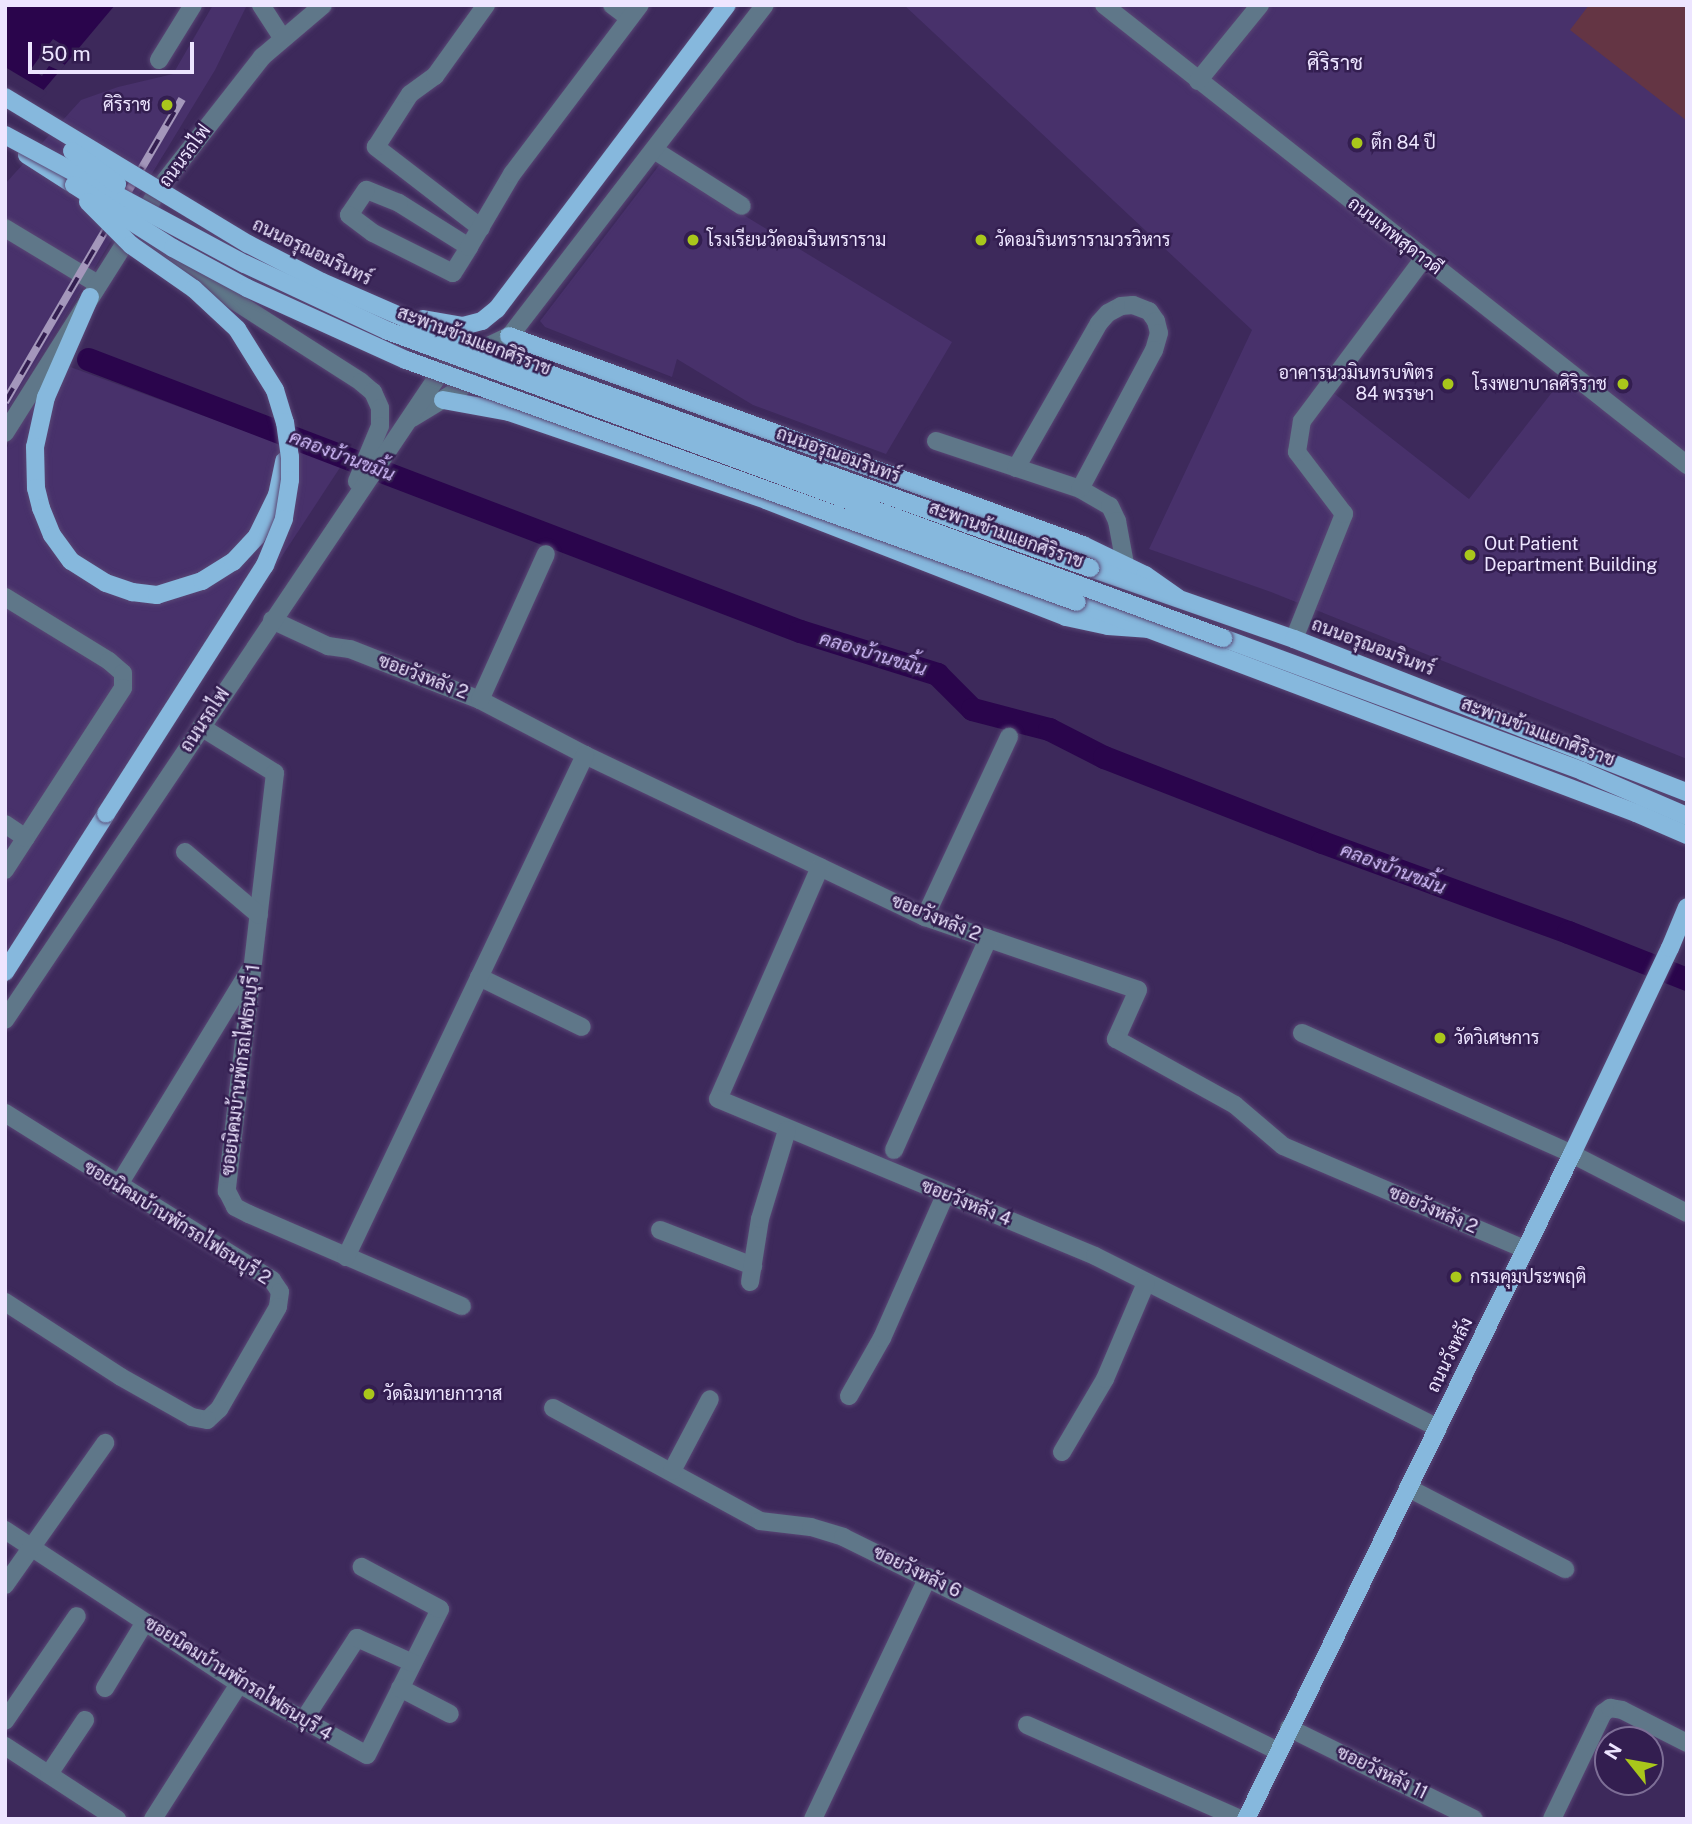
<!DOCTYPE html>
<html>
<head>
<meta charset="utf-8">
<style>
  body { margin:0 }
  #map { position:relative; width:1692px; height:1824px; overflow:hidden; background:#3d295b; font-family:"Public Sans",Sarabun,sans-serif }
  div>[style] { position:absolute }
  [style*='--x'] { left:calc(var(--x)*1px); top:calc(var(--y)*1px); width:calc(var(--w)*1px); rotate:calc(var(--a)*1deg) }
  .built>* { inset:0; background:#48316b }
  .green>* { inset:0; background:#643544 }
  .water>* { inset:0; background:#2a054c }
  .pier>* { inset:0; background:#3d295b }
  .canal>* { height:23px; margin:-11.5px; padding:0 11.5px; transform-origin:11.5px; border-radius:11.5px; background:#2a054c }
  .roads { filter:drop-shadow(0 0 2px #594775) drop-shadow(0 0 2px #594775) }
  .minor>* { height:18px; margin:-9px; padding:0 9px; transform-origin:9px; border-radius:9px; background:#5f7789 }
  .major>* { height:18px; margin:-9px; padding:0 9px; transform-origin:9px; border-radius:9px; background:#86b8dd }
  .rail>* { height:8px; margin-top:-4px; transform-origin:0; background:repeating-linear-gradient(90deg,#331e50 0 16px,#a497bb 0 32px); box-sizing:border-box; border-block:2px solid #a497bb }
  .bridges { filter:drop-shadow(0 0 2px #594775) drop-shadow(0 0 2px #594775) }
  .major-bridge>* { height:18px; margin:-9px; padding:0 9px; transform-origin:9px; border-radius:9px; background:#86b8dd }
  .dots>* { width:19px; height:19px; translate:-50% -50%; box-sizing:border-box; border:4px solid #331e50; border-radius:50% }
  span { translate:-50% -50%; white-space:nowrap; text-align:center; line-height:1.15; -webkit-text-stroke:5px #331e50; paint-order:stroke }
  .poi-label { font-size:18px; color:#ede5ff }
  .right { translate:-100% -50%; text-align:right }
  .left { translate:0 -50%; text-align:left }
  .street-label { font-size:18px; color:#ede5ff }
  .water-label { font-size:19px; color:#d6c1ff; font-style:italic }
  .quarter-label { font-size:21px; color:#ede5ff }
  .frame { position:absolute; inset:0; border:7px solid #ede5ff; pointer-events:none }
  .north { position:absolute; left:1594px; top:1726px; width:70px; height:70px; box-sizing:border-box; background:#331e50; border:2px solid #7d6e96; border-radius:50%; rotate:301deg; font-size:19px; font-weight:700; line-height:28px; text-align:center; color:#ede5ff }
  .north::after { content:''; display:block; margin:auto; width:24px; height:32px; background:#a9c71b; clip-path:polygon(50% 0,100% 100%,50% 72%,0 100%) }
  .scale { position:absolute; left:28px; top:42px; width:166px; height:32px; box-sizing:border-box; border:4px solid #ede5ff; border-top:0; padding-left:9px; font-size:21px; line-height:24px; white-space:nowrap; color:#ede5ff; -webkit-text-stroke:5px #331e50; paint-order:stroke }
</style>
</head>
<body>
<div id="map">
  <div class="built">
    <div style="clip-path:polygon(213px 5px,247px 5px,215px 70px,5px 415px,5px 184px,81px 100px,118px 87px,173px 74px)"></div>
    <div style="clip-path:polygon(evenodd,904px 5px,1687px 5px,1687px 759px,1271px 592px,1149px 549px,1252px 330px,904px 5px,1425px 265px,1564px 377px,1469px 499px,1331px 391px,1425px 265px)"></div>
    <div style="clip-path:polygon(660px 164px,952px 342px,886px 454px,753px 405px,677px 359px,672px 377px,545px 327px,540px 321px)"></div>
    <div style="clip-path:polygon(54px 361px,341px 466px,5px 979px,5px 451px)"></div>
  </div>
  <div class="green">
    <div style="clip-path:polygon(1589px 5px,1687px 5px,1687px 121px,1570px 30px)"></div>
  </div>
  <div class="water">
    <div style="clip-path:polygon(5px 5px,115px 5px,5px 136px)"></div>
  </div>
  <div class="pier">
    <div style="clip-path:polygon(53px 39px,64px 46px,55px 58px,65px 65px,60px 71px,49px 66px,42px 76px,31px 69px)"></div>
    <div style="clip-path:polygon(5px 67px,47px 92px,5px 140px)"></div>
  </div>
  <div class="canal">
    <div style="--x:88;--y:359;--w:762;--a:20.91"></div>
    <div style="--x:800;--y:631;--w:144;--a:17.4"></div>
    <div style="--x:937;--y:674;--w:49;--a:45"></div>
    <div style="--x:972;--y:709;--w:80;--a:14.6"></div>
    <div style="--x:1049;--y:729;--w:62;--a:27"></div>
    <div style="--x:1104;--y:757;--w:234;--a:21.3"></div>
    <div style="--x:1322;--y:842;--w:262;--a:20.1"></div>
    <div style="--x:1568;--y:932;--w:128;--a:21.6"></div>
  </div>
  <div class="roads">
    <div class="minor">
      <div style="--x:261;--y:5;--w:40;--a:57.1"></div>
      <div style="--x:612;--y:5;--w:21;--a:37"></div>
      <div style="--x:1104;--y:5;--w:743;--a:38.27"></div>
      <div style="--x:159;--y:60;--w:65;--a:-58.3"></div>
      <div style="--x:1198;--y:81;--w:98;--a:-50.8"></div>
      <div style="--x:654;--y:150;--w:104;--a:32.5"></div>
      <div style="--x:5;--y:228;--w:109;--a:31.1"></div>
      <div style="--x:481;--y:228;--w:133;--a:-142.4"></div>
      <div style="--x:376;--y:147;--w:63;--a:-57.3"></div>
      <div style="--x:410;--y:94;--w:31;--a:-36"></div>
      <div style="--x:435;--y:76;--w:87;--a:-54.3"></div>
      <div style="--x:130;--y:234;--w:274;--a:32.6"></div>
      <div style="--x:361;--y:382;--w:16;--a:40"></div>
      <div style="--x:373;--y:392;--w:17;--a:66"></div>
      <div style="--x:380;--y:408;--w:18;--a:90"></div>
      <div style="--x:380;--y:426;--w:60;--a:112.7"></div>
      <div style="--x:469;--y:247;--w:83;--a:-147.8"></div>
      <div style="--x:399;--y:203;--w:35;--a:-158"></div>
      <div style="--x:366;--y:190;--w:30;--a:124"></div>
      <div style="--x:349;--y:215;--w:30;--a:37"></div>
      <div style="--x:373;--y:233;--w:89;--a:26.6"></div>
      <div style="--x:453;--y:273;--w:31;--a:-58"></div>
      <div style="--x:469;--y:247;--w:85;--a:-59.5"></div>
      <div style="--x:512;--y:174;--w:212;--a:-52.9"></div>
      <div style="--x:412;--y:418;--w:56;--a:-31.1"></div>
      <div style="--x:460;--y:389;--w:39;--a:-42"></div>
      <div style="--x:489;--y:363;--w:452;--a:-52.4"></div>
      <div style="--x:5;--y:433;--w:292;--a:-57.7"></div>
      <div style="--x:161;--y:186;--w:164;--a:-51.9"></div>
      <div style="--x:262;--y:57;--w:80;--a:-40.4"></div>
      <div style="--x:936;--y:441;--w:152;--a:18.4"></div>
      <div style="--x:1080;--y:489;--w:34;--a:30"></div>
      <div style="--x:1110;--y:506;--w:17;--a:65"></div>
      <div style="--x:1117;--y:521;--w:44;--a:79.5"></div>
      <div style="--x:1016;--y:468;--w:167;--a:-60.2"></div>
      <div style="--x:1099;--y:323;--w:13;--a:-48"></div>
      <div style="--x:1108;--y:313;--w:15;--a:-28"></div>
      <div style="--x:1121;--y:306;--w:12;--a:-5"></div>
      <div style="--x:1133;--y:305;--w:17;--a:21"></div>
      <div style="--x:1149;--y:311;--w:12;--a:55"></div>
      <div style="--x:1156;--y:321;--w:12;--a:76"></div>
      <div style="--x:1159;--y:333;--w:18;--a:106"></div>
      <div style="--x:1154;--y:350;--w:157;--a:118"></div>
      <div style="--x:5;--y:597;--w:122;--a:31.6"></div>
      <div style="--x:109;--y:661;--w:18;--a:41"></div>
      <div style="--x:123;--y:673;--w:15;--a:90"></div>
      <div style="--x:123;--y:688;--w:217;--a:123"></div>
      <div style="--x:272;--y:620;--w:62;--a:24.9"></div>
      <div style="--x:328;--y:646;--w:22;--a:8"></div>
      <div style="--x:350;--y:649;--w:140;--a:21.4"></div>
      <div style="--x:480;--y:700;--w:119;--a:27.6"></div>
      <div style="--x:585;--y:755;--w:377;--a:25.5"></div>
      <div style="--x:925;--y:917;--w:225;--a:18.9"></div>
      <div style="--x:1138;--y:990;--w:54;--a:114.2"></div>
      <div style="--x:1116;--y:1039;--w:136;--a:29"></div>
      <div style="--x:1235;--y:1105;--w:63;--a:40.5"></div>
      <div style="--x:1283;--y:1146;--w:263;--a:23.1"></div>
      <div style="--x:1294;--y:639;--w:135;--a:-68.2"></div>
      <div style="--x:1344;--y:514;--w:78;--a:-127.2"></div>
      <div style="--x:1297;--y:452;--w:31;--a:-81"></div>
      <div style="--x:1302;--y:421;--w:204;--a:-53.2"></div>
      <div style="--x:480;--y:700;--w:160;--a:-65.7"></div>
      <div style="--x:201;--y:727;--w:87;--a:31.9"></div>
      <div style="--x:275;--y:773;--w:421;--a:96.6"></div>
      <div style="--x:227;--y:1191;--w:18;--a:63"></div>
      <div style="--x:235;--y:1207;--w:16;--a:27"></div>
      <div style="--x:249;--y:1214;--w:232;--a:23.4"></div>
      <div style="--x:5;--y:824;--w:25;--a:34"></div>
      <div style="--x:185;--y:852;--w:97;--a:40.4"></div>
      <div style="--x:820;--y:867;--w:253;--a:113.7"></div>
      <div style="--x:718;--y:1099;--w:408;--a:22.6"></div>
      <div style="--x:1095;--y:1256;--w:384;--a:26.6"></div>
      <div style="--x:925;--y:917;--w:199;--a:-65"></div>
      <div style="--x:479;--y:977;--w:114;--a:25.9"></div>
      <div style="--x:5;--y:1020;--w:787;--a:-56.09"></div>
      <div style="--x:444;--y:367;--w:72;--a:-25.5"></div>
      <div style="--x:1302;--y:1033;--w:296;--a:24.1"></div>
      <div style="--x:1572;--y:1154;--w:129;--a:27.2"></div>
      <div style="--x:5;--y:1113;--w:315;--a:32"></div>
      <div style="--x:272;--y:1280;--w:14;--a:56"></div>
      <div style="--x:280;--y:1292;--w:15;--a:98"></div>
      <div style="--x:278;--y:1307;--w:118;--a:120"></div>
      <div style="--x:219;--y:1409;--w:16;--a:137"></div>
      <div style="--x:207;--y:1420;--w:15;--a:-169"></div>
      <div style="--x:192;--y:1417;--w:81;--a:-150.6"></div>
      <div style="--x:121;--y:1377;--w:138;--a:-147.1"></div>
      <div style="--x:894;--y:1150;--w:231;--a:-66"></div>
      <div style="--x:118;--y:1186;--w:252;--a:-58.6"></div>
      <div style="--x:660;--y:1230;--w:100;--a:21.2"></div>
      <div style="--x:346;--y:1257;--w:556;--a:-64.54"></div>
      <div style="--x:750;--y:1282;--w:64;--a:-81"></div>
      <div style="--x:760;--y:1219;--w:93;--a:-73.1"></div>
      <div style="--x:849;--y:1396;--w:67;--a:-60.4"></div>
      <div style="--x:882;--y:1338;--w:156;--a:-66.2"></div>
      <div style="--x:553;--y:1408;--w:236;--a:28.6"></div>
      <div style="--x:760;--y:1521;--w:51;--a:6.7"></div>
      <div style="--x:811;--y:1527;--w:34;--a:17"></div>
      <div style="--x:843;--y:1537;--w:485;--a:26.2"></div>
      <div style="--x:1062;--y:1452;--w:85;--a:-59.5"></div>
      <div style="--x:1105;--y:1379;--w:104;--a:-66.9"></div>
      <div style="--x:672;--y:1471;--w:81;--a:-62.2"></div>
      <div style="--x:1408;--y:1488;--w:177;--a:27.3"></div>
      <div style="--x:5;--y:1530;--w:280;--a:33.3"></div>
      <div style="--x:239;--y:1684;--w:146;--a:29"></div>
      <div style="--x:367;--y:1755;--w:163;--a:-63.4"></div>
      <div style="--x:440;--y:1609;--w:89;--a:-151.7"></div>
      <div style="--x:5;--y:1585;--w:174;--a:-54.8"></div>
      <div style="--x:105;--y:1688;--w:77;--a:-58.8"></div>
      <div style="--x:400;--y:1688;--w:56;--a:27.5"></div>
      <div style="--x:5;--y:1721;--w:127;--a:-55.6"></div>
      <div style="--x:303;--y:1721;--w:99;--a:-57"></div>
      <div style="--x:357;--y:1638;--w:61;--a:24.1"></div>
      <div style="--x:1027;--y:1725;--w:233;--a:23.8"></div>
      <div style="--x:1289;--y:1728;--w:206;--a:26.2"></div>
      <div style="--x:5;--y:1746;--w:134;--a:33.1"></div>
      <div style="--x:49;--y:1774;--w:65;--a:-56.3"></div>
      <div style="--x:153;--y:1819;--w:160;--a:-57.5"></div>
      <div style="--x:813;--y:1819;--w:268;--a:-64.6"></div>
      <div style="--x:1552;--y:1819;--w:118;--a:-64.3"></div>
      <div style="--x:1603;--y:1713;--w:9;--a:-36"></div>
      <div style="--x:1610;--y:1708;--w:12;--a:9"></div>
      <div style="--x:1622;--y:1710;--w:73;--a:26.9"></div>
    </div>
    <div class="major">
      <div style="--x:27;--y:155;--w:56;--a:32.6"></div>
      <div style="--x:90;--y:297;--w:109;--a:113.7"></div>
      <div style="--x:46;--y:397;--w:51;--a:102.4"></div>
      <div style="--x:35;--y:447;--w:41;--a:88.6"></div>
      <div style="--x:36;--y:488;--w:21;--a:76"></div>
      <div style="--x:41;--y:508;--w:29;--a:68"></div>
      <div style="--x:52;--y:535;--w:32;--a:54"></div>
      <div style="--x:71;--y:561;--w:41;--a:32.2"></div>
      <div style="--x:106;--y:583;--w:28;--a:19"></div>
      <div style="--x:132;--y:592;--w:25;--a:7"></div>
      <div style="--x:157;--y:595;--w:47;--a:-17.3"></div>
      <div style="--x:202;--y:581;--w:36;--a:-32"></div>
      <div style="--x:233;--y:562;--w:35;--a:-47"></div>
      <div style="--x:257;--y:536;--w:46;--a:-64"></div>
      <div style="--x:277;--y:495;--w:35;--a:-78"></div>
      <div style="--x:423;--y:319;--w:41;--a:9.9"></div>
      <div style="--x:463;--y:326;--w:20;--a:-15"></div>
      <div style="--x:482;--y:321;--w:19;--a:-39"></div>
      <div style="--x:497;--y:309;--w:381;--a:-52.9"></div>
      <div style="--x:509;--y:336;--w:611;--a:20.01"></div>
      <div style="--x:1083;--y:545;--w:69;--a:25.8"></div>
      <div style="--x:1145;--y:575;--w:40;--a:34.9"></div>
      <div style="--x:443;--y:400;--w:67;--a:10.3"></div>
      <div style="--x:509;--y:412;--w:272;--a:18.9"></div>
      <div style="--x:766;--y:500;--w:322;--a:21.3"></div>
      <div style="--x:1066;--y:617;--w:43;--a:12.1"></div>
      <div style="--x:1108;--y:626;--w:42;--a:4.1"></div>
      <div style="--x:1090;--y:568;--w:216;--a:19.2"></div>
      <div style="--x:1294;--y:639;--w:422;--a:21.3"></div>
      <div style="--x:1077;--y:602;--w:597;--a:20.68"></div>
      <div style="--x:1636;--y:813;--w:56;--a:23.3"></div>
      <div style="--x:1223;--y:638;--w:383;--a:20.3"></div>
      <div style="--x:1582;--y:771;--w:114;--a:23.2"></div>
      <div style="--x:5;--y:972;--w:188;--a:-57.4"></div>
      <div style="--x:1246;--y:1819;--w:741;--a:-63.88"></div>
      <div style="--x:1572;--y:1154;--w:228;--a:-64.6"></div>
      <div style="--x:1670;--y:948;--w:44;--a:-67.5"></div>
    </div>
  </div>
  <div class="rail">
    <div style="--x:5;--y:402;--w:351;--a:-59.7"></div>
  </div>
  <div class="bridges">
    <div class="major-bridge">
      <div style="--x:5;--y:97;--w:284;--a:31.2"></div>
      <div style="--x:248;--y:244;--w:83;--a:27.2"></div>
      <div style="--x:322;--y:282;--w:95;--a:23.6"></div>
      <div style="--x:409;--y:320;--w:82;--a:22.2"></div>
      <div style="--x:485;--y:351;--w:643;--a:19.73"></div>
      <div style="--x:5;--y:135;--w:272;--a:28.3"></div>
      <div style="--x:245;--y:264;--w:158;--a:25.1"></div>
      <div style="--x:388;--y:331;--w:890;--a:20.19"></div>
      <div style="--x:72;--y:151;--w:56;--a:36.3"></div>
      <div style="--x:74;--y:185;--w:117;--a:32.5"></div>
      <div style="--x:173;--y:248;--w:84;--a:28.4"></div>
      <div style="--x:247;--y:288;--w:175;--a:24.4"></div>
      <div style="--x:406;--y:360;--w:713;--a:19.83"></div>
      <div style="--x:88;--y:202;--w:61;--a:45"></div>
      <div style="--x:131;--y:245;--w:77;--a:34.9"></div>
      <div style="--x:194;--y:289;--w:59;--a:42.9"></div>
      <div style="--x:237;--y:329;--w:72;--a:58.1"></div>
      <div style="--x:275;--y:390;--w:34;--a:73"></div>
      <div style="--x:285;--y:422;--w:35;--a:82"></div>
      <div style="--x:290;--y:457;--w:23;--a:90"></div>
      <div style="--x:290;--y:480;--w:39;--a:99"></div>
      <div style="--x:284;--y:519;--w:50;--a:112.4"></div>
      <div style="--x:265;--y:565;--w:295;--a:122.6"></div>
    </div>
  </div>
  <div class="dots">
    <div style="left:167px;top:105px;background:#a9c71b"></div>
    <div style="left:1357px;top:143px;background:#a9c71b"></div>
    <div style="left:693px;top:240px;background:#a9c71b"></div>
    <div style="left:981px;top:240px;background:#a9c71b"></div>
    <div style="left:1448px;top:384px;background:#a9c71b"></div>
    <div style="left:1623px;top:384px;background:#a9c71b"></div>
    <div style="left:1470px;top:555px;background:#a9c71b"></div>
    <div style="left:1440px;top:1038px;background:#a9c71b"></div>
    <div style="left:1456px;top:1277px;background:#a9c71b"></div>
    <div style="left:369px;top:1394px;background:#a9c71b"></div>
  </div>
  <div class="poi-label">
    <span class="right" style="left:151px;top:105px">ศิริราช</span>
    <span class="left" style="left:1371px;top:143px">ตึก 84 ปี</span>
    <span class="left" style="left:707px;top:240px">โรงเรียนวัดอมรินทราราม</span>
    <span class="left" style="left:995px;top:240px">วัดอมรินทรารามวรวิหาร</span>
    <span class="right" style="left:1434px;top:384px">อาคารนวมินทรบพิตร<br>84 พรรษา</span>
    <span class="right" style="left:1607px;top:384px">โรงพยาบาลศิริราช</span>
    <span class="left" style="left:1484px;top:555px">Out Patient<br>Department Building</span>
    <span class="left" style="left:1454px;top:1038px">วัดวิเศษการ</span>
    <span class="left" style="left:1470px;top:1277px">กรมคุมประพฤติ</span>
    <span class="left" style="left:383px;top:1394px">วัดฉิมทายกาวาส</span>
  </div>
  <div class="street-label">
    <span style="left:185px;top:156px;rotate:-53deg">ถนนรถไฟ</span>
    <span style="left:1395px;top:236px;rotate:38deg">ถนนเทพสุดาวดี</span>
    <span style="left:312px;top:252px;rotate:26deg">ถนนอรุณอมรินทร์</span>
    <span style="left:474px;top:341px;rotate:21deg">สะพานข้ามแยกศิริราช</span>
    <span style="left:838px;top:455px;rotate:20deg">ถนนอรุณอมรินทร์</span>
    <span style="left:1006px;top:535px;rotate:20deg">สะพานข้ามแยกศิริราช</span>
    <span style="left:1373px;top:647px;rotate:21deg">ถนนอรุณอมรินทร์</span>
    <span style="left:423px;top:677px;rotate:21deg">ซอยวังหลัง 2</span>
    <span style="left:205px;top:720px;rotate:-56deg">ถนนรถไฟ</span>
    <span style="left:1538px;top:732px;rotate:21deg">สะพานข้ามแยกศิริราช</span>
    <span style="left:936px;top:918px;rotate:22deg">ซอยวังหลัง 2</span>
    <span style="left:241px;top:1070px;rotate:-83deg">ซอยนิคมบ้านพักรถไฟธนบุรี 1</span>
    <span style="left:966px;top:1203px;rotate:22deg">ซอยวังหลัง 4</span>
    <span style="left:1433px;top:1210px;rotate:23deg">ซอยวังหลัง 2</span>
    <span style="left:177px;top:1223px;rotate:32deg">ซอยนิคมบ้านพักรถไฟธนบุรี 2</span>
    <span style="left:1450px;top:1355px;rotate:-64deg">ถนนวังหลัง</span>
    <span style="left:917px;top:1572px;rotate:26deg">ซอยวังหลัง 6</span>
    <span style="left:238px;top:1679px;rotate:32deg">ซอยนิคมบ้านพักรถไฟธนบุรี 4</span>
    <span style="left:1382px;top:1773px;rotate:26deg">ซอยวังหลัง 11</span>
  </div>
  <div class="water-label">
    <span style="left:342px;top:456px;rotate:21deg">คลองบ้านขมิ้น</span>
    <span style="left:873px;top:654px;rotate:17deg">คลองบ้านขมิ้น</span>
    <span style="left:1393px;top:869px;rotate:21deg">คลองบ้านขมิ้น</span>
  </div>
  <div class="quarter-label">
    <span style="left:1335px;top:63px">ศิริราช</span>
  </div>
  <div class="frame"></div>
  <div class="north">N</div>
  <div class="scale">50 m</div>
</div>
</body>
</html>
